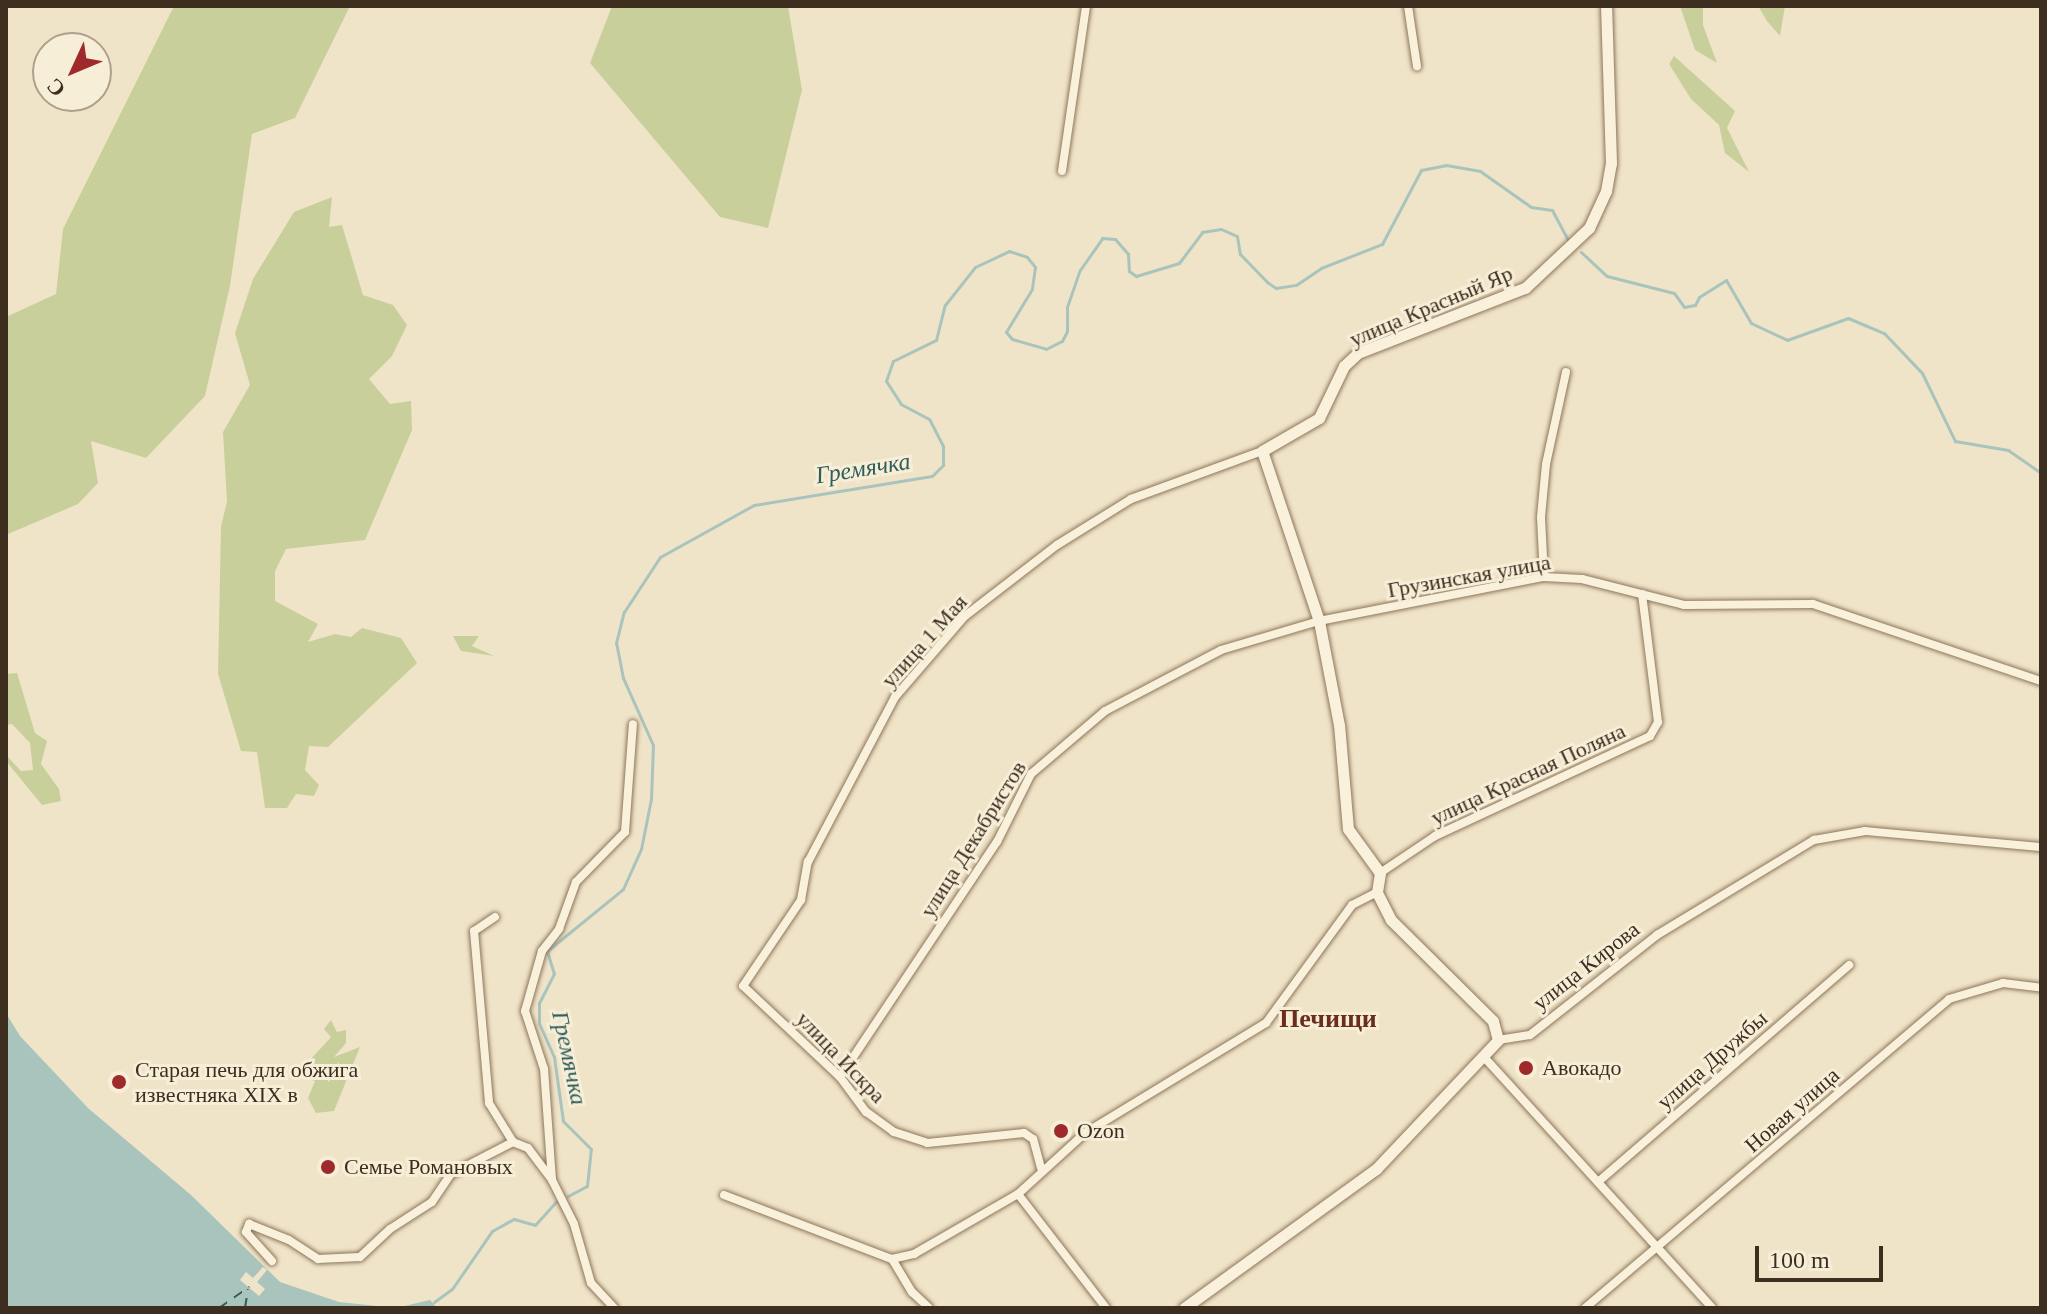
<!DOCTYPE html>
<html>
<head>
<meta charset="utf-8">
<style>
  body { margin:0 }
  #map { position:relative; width:2047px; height:1314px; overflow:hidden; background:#f0e4c8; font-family:Georgia,serif }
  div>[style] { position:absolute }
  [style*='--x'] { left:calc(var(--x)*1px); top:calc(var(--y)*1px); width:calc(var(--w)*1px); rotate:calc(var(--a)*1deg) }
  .green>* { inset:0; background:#c9cf9b }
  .water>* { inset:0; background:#a9c4bc }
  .pier>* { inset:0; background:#f0e4c8 }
  .stream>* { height:3px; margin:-1.5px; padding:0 1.5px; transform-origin:1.5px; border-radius:1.5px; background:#a9c4bc }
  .ferry>* { height:2px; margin-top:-1px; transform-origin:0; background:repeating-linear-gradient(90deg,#2f5d5a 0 10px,transparent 0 18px) }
  .roads { filter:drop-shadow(0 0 2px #8d765c) drop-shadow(0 0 2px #8d765c) }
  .street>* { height:8px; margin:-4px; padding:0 4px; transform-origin:4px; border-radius:4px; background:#faf1dc }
  .secondary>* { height:11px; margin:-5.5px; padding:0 5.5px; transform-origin:5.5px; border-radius:5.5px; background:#faf1dc }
  .dots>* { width:22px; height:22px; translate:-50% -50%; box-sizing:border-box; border:4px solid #f7eed8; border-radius:50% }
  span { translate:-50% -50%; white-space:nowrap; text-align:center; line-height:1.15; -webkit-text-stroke:6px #f7eed8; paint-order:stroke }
  .street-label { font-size:22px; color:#3d2e20 }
  .poi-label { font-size:22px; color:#3d2e20 }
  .left { translate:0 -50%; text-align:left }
  .water-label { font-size:24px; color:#2f5d5a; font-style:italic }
  .quarter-label { font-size:26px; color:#6b2e1e; font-weight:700 }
  .frame { position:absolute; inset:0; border:8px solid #3d2e20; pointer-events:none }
  .north { position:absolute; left:32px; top:32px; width:80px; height:80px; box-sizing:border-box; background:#f7eed8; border:2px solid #ada18e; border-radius:50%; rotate:226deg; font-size:22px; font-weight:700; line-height:32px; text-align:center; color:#3d2e20 }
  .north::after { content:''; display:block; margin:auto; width:28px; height:36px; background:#9e2a2b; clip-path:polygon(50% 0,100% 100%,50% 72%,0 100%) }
  .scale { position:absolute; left:1755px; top:1246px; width:128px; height:36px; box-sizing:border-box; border:4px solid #3d2e20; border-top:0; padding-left:10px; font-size:24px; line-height:28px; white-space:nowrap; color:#3d2e20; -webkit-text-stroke:6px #f7eed8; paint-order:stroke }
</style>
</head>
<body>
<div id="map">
  <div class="green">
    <div style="clip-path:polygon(174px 6px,350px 6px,295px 118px,252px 134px,230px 286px,205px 396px,146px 458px,91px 441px,98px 483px,78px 504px,6px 535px,6px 317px,56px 294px,63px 229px)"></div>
    <div style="clip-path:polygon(612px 6px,788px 6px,802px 90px,768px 228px,720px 217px,590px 63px)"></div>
    <div style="clip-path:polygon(1680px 6px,1703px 6px,1703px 25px,1717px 63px,1695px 50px)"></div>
    <div style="clip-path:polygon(1758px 6px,1785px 6px,1780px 36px,1767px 21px)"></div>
    <div style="clip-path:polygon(1674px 56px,1735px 111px,1727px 128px,1749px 172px,1725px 153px,1719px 125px,1691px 99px,1669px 64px)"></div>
    <div style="clip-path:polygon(332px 197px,329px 227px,342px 225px,363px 295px,393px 305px,407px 325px,392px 356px,369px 379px,390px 404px,411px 401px,412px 430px,365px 540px,286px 549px,275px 571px,275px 601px,318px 624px,308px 642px,335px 634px,351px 637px,362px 628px,401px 638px,417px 663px,328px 747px,309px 746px,305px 770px,319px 785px,314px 796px,296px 794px,287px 808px,265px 808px,257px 752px,241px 751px,218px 674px,221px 527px,227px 501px,223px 432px,250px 385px,235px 333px,253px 279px,294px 212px)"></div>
    <div style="clip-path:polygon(453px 636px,479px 636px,472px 646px,494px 656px,461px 651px)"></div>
    <div style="clip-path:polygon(17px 673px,35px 733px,47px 741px,41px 764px,59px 789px,61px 801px,42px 805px,6px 761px,6px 755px,21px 771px,33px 770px,30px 743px,12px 724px,6px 725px,6px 674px)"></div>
    <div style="clip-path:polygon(331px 1020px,337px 1032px,346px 1030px,346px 1043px,334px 1057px,360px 1047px,334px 1111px,316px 1113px,308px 1098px,315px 1081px,303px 1077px,311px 1059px,331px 1037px,324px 1029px)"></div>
  </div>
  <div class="water">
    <div style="clip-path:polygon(6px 1013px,20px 1036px,88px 1108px,191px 1195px,280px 1282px,339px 1302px,396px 1308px,430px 1300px,437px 1308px,6px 1308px)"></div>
  </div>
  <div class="pier">
    <div style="clip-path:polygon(263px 1267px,267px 1270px,257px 1282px,265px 1289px,259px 1296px,240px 1280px,246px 1272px,253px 1278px)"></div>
  </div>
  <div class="stream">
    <div style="--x:1581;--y:252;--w:35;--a:43"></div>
    <div style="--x:1607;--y:276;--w:69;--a:14.2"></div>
    <div style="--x:1674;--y:293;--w:17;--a:54"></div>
    <div style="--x:1684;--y:307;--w:11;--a:-10"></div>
    <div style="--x:1695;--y:305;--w:9;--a:-63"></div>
    <div style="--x:1699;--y:297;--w:32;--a:-32"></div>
    <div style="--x:1726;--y:280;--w:50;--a:59.8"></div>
    <div style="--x:1751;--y:323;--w:40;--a:25"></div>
    <div style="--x:1787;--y:340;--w:65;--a:-19.8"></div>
    <div style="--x:1848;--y:318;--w:39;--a:23"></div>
    <div style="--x:1884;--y:333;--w:55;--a:46.5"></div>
    <div style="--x:1922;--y:373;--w:76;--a:64.1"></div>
    <div style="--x:1955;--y:441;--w:54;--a:9.6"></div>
    <div style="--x:2008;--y:450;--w:40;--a:34.9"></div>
    <div style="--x:568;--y:1196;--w:21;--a:-28"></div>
    <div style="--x:587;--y:1186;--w:37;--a:-84"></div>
    <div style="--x:591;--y:1149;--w:40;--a:-135"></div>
    <div style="--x:563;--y:1121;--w:65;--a:-98"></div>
    <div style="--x:554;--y:1057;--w:37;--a:-114"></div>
    <div style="--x:539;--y:1023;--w:20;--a:-90"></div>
    <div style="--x:539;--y:1003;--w:33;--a:-63"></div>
    <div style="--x:554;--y:974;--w:24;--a:-107"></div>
    <div style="--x:547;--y:951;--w:98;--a:-39.2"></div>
    <div style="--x:623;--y:889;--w:44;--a:-65.8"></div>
    <div style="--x:641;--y:849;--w:51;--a:-78.7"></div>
    <div style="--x:651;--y:799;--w:54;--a:-87.9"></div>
    <div style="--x:653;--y:745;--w:73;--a:-114.1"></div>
    <div style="--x:623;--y:678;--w:36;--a:-101"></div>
    <div style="--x:616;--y:643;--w:32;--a:-76"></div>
    <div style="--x:624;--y:612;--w:66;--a:-56.8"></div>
    <div style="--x:660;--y:557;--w:107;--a:-29"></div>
    <div style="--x:754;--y:505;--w:180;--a:-9.3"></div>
    <div style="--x:932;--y:476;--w:16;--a:-45"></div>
    <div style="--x:943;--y:465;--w:19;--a:-90"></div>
    <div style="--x:943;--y:446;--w:30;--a:-117"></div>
    <div style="--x:929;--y:419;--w:32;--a:-152"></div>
    <div style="--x:901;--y:404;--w:27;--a:-123"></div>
    <div style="--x:886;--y:381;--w:21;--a:-71"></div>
    <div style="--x:893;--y:361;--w:48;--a:-26"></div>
    <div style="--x:936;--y:340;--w:36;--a:-76"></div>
    <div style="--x:945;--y:305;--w:48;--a:-51.7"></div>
    <div style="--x:975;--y:267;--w:38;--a:-25"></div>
    <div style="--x:1009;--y:251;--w:19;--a:18"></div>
    <div style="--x:1027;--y:257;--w:13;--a:51"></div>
    <div style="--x:1035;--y:267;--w:22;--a:98"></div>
    <div style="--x:1032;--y:289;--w:50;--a:121.2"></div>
    <div style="--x:1006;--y:332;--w:9;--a:49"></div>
    <div style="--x:1012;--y:339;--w:35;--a:16"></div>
    <div style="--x:1046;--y:349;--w:18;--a:-27"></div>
    <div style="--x:1062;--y:341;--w:11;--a:-63"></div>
    <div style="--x:1067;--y:331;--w:24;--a:-90"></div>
    <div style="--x:1067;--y:307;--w:39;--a:-71"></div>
    <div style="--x:1080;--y:270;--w:39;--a:-55"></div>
    <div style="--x:1102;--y:238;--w:13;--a:4"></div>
    <div style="--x:1115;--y:239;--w:20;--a:49"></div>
    <div style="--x:1128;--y:254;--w:17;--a:87"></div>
    <div style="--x:1129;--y:271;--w:9;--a:36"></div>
    <div style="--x:1136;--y:276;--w:45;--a:-16.8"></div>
    <div style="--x:1179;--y:263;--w:39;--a:-53"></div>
    <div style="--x:1202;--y:232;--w:19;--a:-9"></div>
    <div style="--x:1221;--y:229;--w:17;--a:24"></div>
    <div style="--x:1237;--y:236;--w:18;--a:81"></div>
    <div style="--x:1240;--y:254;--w:39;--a:46"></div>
    <div style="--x:1267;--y:282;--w:11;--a:34"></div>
    <div style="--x:1276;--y:288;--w:20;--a:-9"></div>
    <div style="--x:1296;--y:285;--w:30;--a:-34"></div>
    <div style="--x:1321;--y:268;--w:66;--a:-21.5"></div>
    <div style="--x:1382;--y:244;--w:84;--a:-62.2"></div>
    <div style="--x:1421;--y:170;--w:25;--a:-11"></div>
    <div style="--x:1446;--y:165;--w:35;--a:10"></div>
    <div style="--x:1480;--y:171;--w:62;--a:35.2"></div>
    <div style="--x:1531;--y:207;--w:21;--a:8"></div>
    <div style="--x:1552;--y:210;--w:34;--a:62"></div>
    <div style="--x:434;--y:1302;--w:22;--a:-36"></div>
    <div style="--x:452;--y:1289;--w:70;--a:-55.4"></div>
    <div style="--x:492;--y:1231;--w:25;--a:-29"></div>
    <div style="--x:514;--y:1219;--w:22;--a:16"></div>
    <div style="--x:535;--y:1225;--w:31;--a:-48"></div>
  </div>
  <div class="ferry">
    <div style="--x:219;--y:1308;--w:37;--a:-35"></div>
    <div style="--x:245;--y:1308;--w:19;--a:-81"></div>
  </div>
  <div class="roads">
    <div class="street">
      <div style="--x:1408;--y:6;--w:61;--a:81.5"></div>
      <div style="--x:1062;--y:171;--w:167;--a:-81.7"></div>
      <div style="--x:1544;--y:577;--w:60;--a:-92.9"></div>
      <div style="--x:1541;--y:517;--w:53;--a:-84.6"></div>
      <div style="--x:1546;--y:464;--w:94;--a:-77.7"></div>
      <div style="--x:1380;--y:873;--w:66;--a:-33.9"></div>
      <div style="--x:1435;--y:836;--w:237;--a:-24.9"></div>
      <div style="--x:1650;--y:736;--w:16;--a:-60"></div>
      <div style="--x:1658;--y:722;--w:129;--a:-97.1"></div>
      <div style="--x:495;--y:917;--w:25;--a:146"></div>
      <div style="--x:474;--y:931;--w:173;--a:85"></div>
      <div style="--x:489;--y:1103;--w:46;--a:58.4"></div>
      <div style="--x:1498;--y:1040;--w:32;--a:-9"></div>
      <div style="--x:1530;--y:1035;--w:162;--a:-38.2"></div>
      <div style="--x:1657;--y:935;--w:184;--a:-31.2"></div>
      <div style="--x:1814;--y:840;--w:52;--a:-10"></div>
      <div style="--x:1865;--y:831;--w:177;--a:5.2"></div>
      <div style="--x:1484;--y:1057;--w:339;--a:47.7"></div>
      <div style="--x:840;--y:1077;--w:283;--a:-56.3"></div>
      <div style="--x:997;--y:842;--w:76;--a:-63.4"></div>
      <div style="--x:1031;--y:774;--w:97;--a:-40.4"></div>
      <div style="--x:1105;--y:711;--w:131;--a:-27.7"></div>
      <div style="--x:1221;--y:650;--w:102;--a:-16.5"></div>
      <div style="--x:1319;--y:621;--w:229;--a:-11.1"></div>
      <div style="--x:1544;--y:577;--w:38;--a:3"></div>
      <div style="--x:1582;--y:579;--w:105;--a:14.3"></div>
      <div style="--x:1684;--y:605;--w:129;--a:-0.4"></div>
      <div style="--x:1813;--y:604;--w:241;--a:18.7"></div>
      <div style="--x:1041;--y:1168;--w:30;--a:-105"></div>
      <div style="--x:1033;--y:1139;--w:11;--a:-146"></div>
      <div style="--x:1024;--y:1133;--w:97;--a:174.1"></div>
      <div style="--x:928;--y:1143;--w:36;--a:-162"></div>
      <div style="--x:894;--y:1132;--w:34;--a:-144"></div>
      <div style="--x:866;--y:1112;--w:44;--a:-126.6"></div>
      <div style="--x:840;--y:1077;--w:133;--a:-136.8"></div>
      <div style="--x:743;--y:986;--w:104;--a:-56"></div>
      <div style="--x:801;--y:900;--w:39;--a:-80"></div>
      <div style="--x:808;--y:862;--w:187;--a:-62.2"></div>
      <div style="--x:895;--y:697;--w:107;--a:-49.2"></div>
      <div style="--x:965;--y:616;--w:116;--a:-37.7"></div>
      <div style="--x:1057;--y:545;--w:87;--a:-31.9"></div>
      <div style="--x:1131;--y:499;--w:140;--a:-20.1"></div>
      <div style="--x:552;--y:1180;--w:111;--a:-94.1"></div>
      <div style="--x:544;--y:1069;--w:61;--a:-108.1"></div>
      <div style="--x:525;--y:1011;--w:62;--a:-74.2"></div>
      <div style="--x:542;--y:951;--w:28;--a:-52"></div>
      <div style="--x:559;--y:929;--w:50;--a:-70.1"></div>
      <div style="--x:576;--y:882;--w:70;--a:-45.6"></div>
      <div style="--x:625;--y:832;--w:108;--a:-85.8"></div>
      <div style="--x:1598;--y:1182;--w:332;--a:-40.8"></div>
      <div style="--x:1018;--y:1194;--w:144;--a:52.3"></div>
      <div style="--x:724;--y:1195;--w:180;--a:20.9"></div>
      <div style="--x:892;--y:1259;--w:39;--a:59"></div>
      <div style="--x:912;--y:1292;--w:23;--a:43"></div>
      <div style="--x:892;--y:1259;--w:23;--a:-13"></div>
      <div style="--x:914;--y:1254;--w:120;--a:-30"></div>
      <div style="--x:1018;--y:1194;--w:91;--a:-42.3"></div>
      <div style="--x:1085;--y:1133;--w:212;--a:-31.3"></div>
      <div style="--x:1266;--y:1023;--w:146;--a:-53.9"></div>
      <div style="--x:1352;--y:905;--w:28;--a:-27"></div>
      <div style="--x:272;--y:1261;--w:39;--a:-132"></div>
      <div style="--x:246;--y:1232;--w:9;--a:-69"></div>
      <div style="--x:249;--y:1224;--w:43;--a:21.8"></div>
      <div style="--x:289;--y:1240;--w:35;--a:33"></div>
      <div style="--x:318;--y:1259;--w:42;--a:-2.7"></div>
      <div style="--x:360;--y:1257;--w:41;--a:-43"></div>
      <div style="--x:390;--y:1229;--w:50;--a:-32.7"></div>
      <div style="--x:432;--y:1202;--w:34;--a:-56"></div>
      <div style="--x:451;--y:1174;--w:70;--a:-27.3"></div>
      <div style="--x:513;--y:1142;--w:16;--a:22"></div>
      <div style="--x:528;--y:1148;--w:40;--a:53"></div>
      <div style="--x:552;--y:1180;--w:49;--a:63.4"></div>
      <div style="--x:574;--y:1224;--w:61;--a:73.9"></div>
      <div style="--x:591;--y:1283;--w:34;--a:47"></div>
      <div style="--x:1585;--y:1308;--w:477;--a:-40.3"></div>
      <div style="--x:1949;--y:999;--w:56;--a:-16.5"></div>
      <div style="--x:2003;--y:983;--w:38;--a:7"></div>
    </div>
    <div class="secondary">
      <div style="--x:1184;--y:1308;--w:237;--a:-35.9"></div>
      <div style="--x:1376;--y:1169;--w:178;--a:-46.6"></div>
      <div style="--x:1498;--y:1040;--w:20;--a:-105"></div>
      <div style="--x:1493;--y:1021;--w:144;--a:-135.3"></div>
      <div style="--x:1391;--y:920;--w:31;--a:-117"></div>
      <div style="--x:1377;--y:892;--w:19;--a:-81"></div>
      <div style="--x:1380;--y:873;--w:54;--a:-126"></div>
      <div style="--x:1348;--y:829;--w:104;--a:-94.9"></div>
      <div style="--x:1339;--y:725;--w:106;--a:-100.9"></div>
      <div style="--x:1319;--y:621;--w:179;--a:-108.5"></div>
      <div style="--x:1262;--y:451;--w:66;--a:-30.1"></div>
      <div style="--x:1319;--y:418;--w:58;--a:-64.3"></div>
      <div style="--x:1344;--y:366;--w:19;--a:-43"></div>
      <div style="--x:1358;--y:353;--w:179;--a:-21.3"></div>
      <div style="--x:1525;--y:288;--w:88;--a:-43.2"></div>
      <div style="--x:1589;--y:228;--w:41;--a:-65.3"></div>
      <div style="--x:1606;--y:191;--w:28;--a:-80"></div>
      <div style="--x:1611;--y:163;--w:157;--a:-91.8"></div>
    </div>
  </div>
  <div class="dots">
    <div style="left:1526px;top:1068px;background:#9e2a2b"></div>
    <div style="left:119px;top:1082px;background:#9e2a2b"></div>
    <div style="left:1061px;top:1131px;background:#9e2a2b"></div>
    <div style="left:328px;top:1167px;background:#9e2a2b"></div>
  </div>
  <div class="street-label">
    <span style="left:1431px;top:306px;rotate:-23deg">улица Красный Яр</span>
    <span style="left:1469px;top:576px;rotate:-10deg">Грузинская улица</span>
    <span style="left:924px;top:641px;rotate:-48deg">улица 1 Мая</span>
    <span style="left:1528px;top:774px;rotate:-25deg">улица Красная Поляна</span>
    <span style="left:973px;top:839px;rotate:-58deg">улица Декабристов</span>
    <span style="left:1586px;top:966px;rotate:-38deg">улица Кирова</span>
    <span style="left:841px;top:1057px;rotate:46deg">улица Искра</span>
    <span style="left:1712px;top:1060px;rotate:-41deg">улица Дружбы</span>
    <span style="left:1792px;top:1110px;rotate:-41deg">Новая улица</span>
  </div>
  <div class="poi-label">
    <span class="left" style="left:1542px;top:1068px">Авокадо</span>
    <span class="left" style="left:135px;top:1082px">Старая печь для обжига<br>известняка XIX в</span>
    <span class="left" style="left:1077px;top:1131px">Ozon</span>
    <span class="left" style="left:344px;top:1167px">Семье Романовых</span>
  </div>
  <div class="water-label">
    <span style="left:863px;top:469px;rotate:-9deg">Гремячка</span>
    <span style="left:569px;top:1058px;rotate:78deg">Гремячка</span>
  </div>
  <div class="quarter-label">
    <span style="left:1328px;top:1019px">Печищи</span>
  </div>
  <div class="frame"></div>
  <div class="north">С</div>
  <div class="scale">100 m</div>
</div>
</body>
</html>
